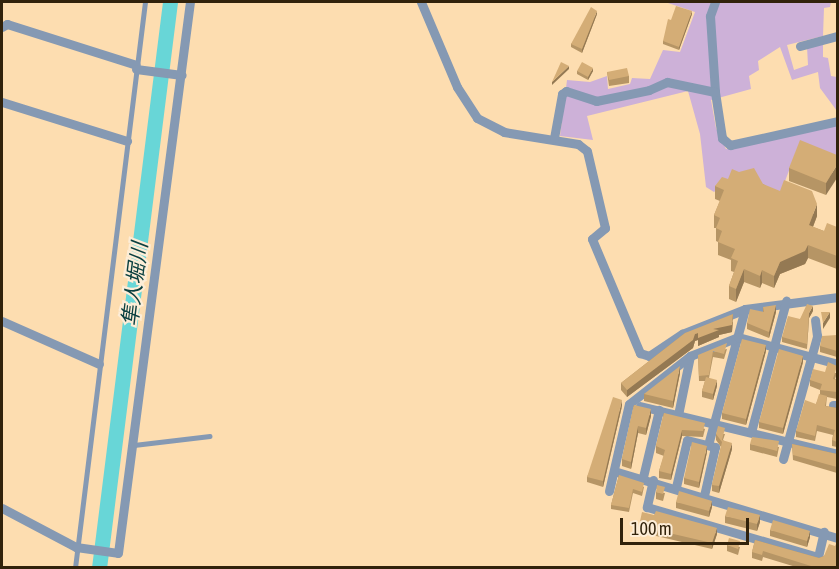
<!DOCTYPE html>
<html>
<head>
<meta charset="utf-8">
<style>
  body { margin:0 }
  #map { position:relative; width:839px; height:569px; overflow:hidden; background:#fdddb0; font-family:"Asap Condensed","Noto Sans JP",sans-serif }
  div>[style] { position:absolute }
  [style*='--x'] { left:calc(var(--x)*1px); top:calc(var(--y)*1px); width:calc(var(--w)*1px); rotate:calc(var(--a)*1deg) }
  .green>* { inset:0; background:#cdb1d8 }
  .river>* { height:15px; margin:-7.5px; padding:0 7.5px; transform-origin:7.5px; border-radius:7.5px; background:#68d6d7 }
  .service>* { height:4.5px; margin:-2.25px; padding:0 2.25px; transform-origin:2.25px; border-radius:2.25px; background:#8599b3 }
  .minor>* { height:9px; margin:-4.5px; padding:0 4.5px; transform-origin:4.5px; border-radius:4.5px; background:#8599b3 }
  .wall>* { inset:0; background:#b69565 }
  .shaded-wall>* { inset:0; background:#947953 }
  .building>* { inset:0; background:#d4ad76 }
  span { translate:-50% -50%; white-space:nowrap; text-align:center; line-height:1.15; -webkit-text-stroke:4.5px #fdedd7; paint-order:stroke }
  .water-label { font-size:21px; color:#0b4040; font-style:italic }
  .frame { position:absolute; inset:0; border:3px solid #31220b; pointer-events:none }
  .scale { position:absolute; left:620px; top:518px; width:129px; height:27px; box-sizing:border-box; border:3px solid #31220b; border-top:0; padding-left:8px; font-size:18px; line-height:21px; white-space:nowrap; color:#31220b; -webkit-text-stroke:4px #fdedd7; paint-order:stroke }
</style>
</head>
<body>
<div id="map">
  <div class="green">
    <div style="clip-path:polygon(665px 2px,831px 2px,830px 7px,824px 8px,823px 36px,787px 45px,794px 70px,808px 65px,807px 47px,823px 44px,823px 57px,828px 58px,831px 76px,837px 77px,837px 111px,820px 88px,818px 72px,792px 80px,780px 47px,758px 61px,759px 70px,749px 76px,751px 89px,711px 100px,716px 128px,726px 149px,837px 125px,837px 164px,797px 149px,781px 192px,727px 180px,714px 192px,706px 187px,700px 134px,688px 91px,587px 116px,593px 140px,560px 136px,567px 80px,590px 82px,607px 76px,608px 89px,630px 84px,632px 78px,650px 79px,663px 50px,680px 52px,695px 12px)"></div>
  </div>
  <div class="river">
    <div style="--x:99;--y:568;--w:570;--a:-82.85"></div>
  </div>
  <div class="service">
    <div style="--x:134;--y:445;--w:76;--a:-6.8"></div>
    <div style="--x:75;--y:568;--w:570;--a:-82.95"></div>
  </div>
  <div class="minor">
    <div style="--x:421;--y:2;--w:92;--a:67"></div>
    <div style="--x:457;--y:87;--w:37;--a:57"></div>
    <div style="--x:477;--y:118;--w:30;--a:27"></div>
    <div style="--x:504;--y:132;--w:75;--a:9.2"></div>
    <div style="--x:578;--y:144;--w:11;--a:38"></div>
    <div style="--x:587;--y:151;--w:79;--a:76.8"></div>
    <div style="--x:605;--y:228;--w:17;--a:140"></div>
    <div style="--x:592;--y:239;--w:124;--a:67.2"></div>
    <div style="--x:640;--y:353;--w:9;--a:18"></div>
    <div style="--x:649;--y:356;--w:40;--a:-34"></div>
    <div style="--x:682;--y:334;--w:68;--a:-21.6"></div>
    <div style="--x:745;--y:309;--w:94;--a:-7.4"></div>
    <div style="--x:715;--y:2;--w:15;--a:110"></div>
    <div style="--x:710;--y:16;--w:76;--a:86.2"></div>
    <div style="--x:715;--y:92;--w:47;--a:81.3"></div>
    <div style="--x:722;--y:138;--w:11;--a:41"></div>
    <div style="--x:730;--y:145;--w:111;--a:-12.5"></div>
    <div style="--x:2;--y:27;--w:6;--a:-31"></div>
    <div style="--x:7;--y:24;--w:135;--a:17.6"></div>
    <div style="--x:800;--y:46;--w:39;--a:-15"></div>
    <div style="--x:136;--y:69;--w:46;--a:7.4"></div>
    <div style="--x:2;--y:102;--w:131;--a:17.3"></div>
    <div style="--x:554;--y:138;--w:45;--a:-79.7"></div>
    <div style="--x:562;--y:94;--w:5;--a:-37"></div>
    <div style="--x:566;--y:91;--w:32;--a:18"></div>
    <div style="--x:596;--y:101;--w:54;--a:-11.7"></div>
    <div style="--x:649;--y:90;--w:20;--a:-24"></div>
    <div style="--x:667;--y:82;--w:49;--a:11.8"></div>
    <div style="--x:2;--y:321;--w:106;--a:23.9"></div>
    <div style="--x:833;--y:405;--w:5;--a:0"></div>
    <div style="--x:640;--y:406;--w:204;--a:13.6"></div>
    <div style="--x:678;--y:415;--w:60;--a:-78.5"></div>
    <div style="--x:751;--y:432;--w:136;--a:-75"></div>
    <div style="--x:708;--y:445;--w:141;--a:-74.8"></div>
    <div style="--x:783;--y:459;--w:128;--a:-74.5"></div>
    <div style="--x:817;--y:336;--w:16;--a:-97"></div>
    <div style="--x:614;--y:471;--w:234;--a:16.7"></div>
    <div style="--x:643;--y:477;--w:69;--a:-76.6"></div>
    <div style="--x:653;--y:480;--w:28;--a:103"></div>
    <div style="--x:647;--y:507;--w:178;--a:16.3"></div>
    <div style="--x:818;--y:557;--w:26;--a:-77"></div>
    <div style="--x:676;--y:487;--w:48;--a:-76.8"></div>
    <div style="--x:687;--y:440;--w:29;--a:14"></div>
    <div style="--x:715;--y:447;--w:50;--a:102.7"></div>
    <div style="--x:609;--y:491;--w:89;--a:-77.1"></div>
    <div style="--x:629;--y:404;--w:78;--a:-38.2"></div>
    <div style="--x:690;--y:356;--w:52;--a:-21.6"></div>
    <div style="--x:738;--y:337;--w:104;--a:15.1"></div>
    <div style="--x:2;--y:508;--w:84;--a:27.8"></div>
    <div style="--x:76;--y:547;--w:42;--a:8.1"></div>
    <div style="--x:118;--y:553;--w:556;--a:-82.56"></div>
  </div>
  <div class="wall">
    <div style="clip-path:polygon(597px 14px,582px 53px,571px 47px,571px 44px)"></div>
    <div style="clip-path:polygon(692px 14px,679px 50px,663px 44px,663px 41px)"></div>
    <div style="clip-path:polygon(577px 71px,593px 71px,588px 80px,577px 74px)"></div>
    <div style="clip-path:polygon(607px 72px,629px 76px,629px 83px,609px 86px)"></div>
    <div style="clip-path:polygon(837px 155px,826px 195px,789px 181px,789px 168px)"></div>
    <div style="clip-path:polygon(728px 179px,763px 184px,817px 216px,813px 227px,824px 231px,837px 227px,837px 269px,808px 258px,805px 264px,780px 274px,774px 288px,762px 283px,760px 288px,744px 282px,736px 302px,729px 299px,729px 286px,734px 272px,731px 271px,731px 260px,718px 255px,718px 242px,716px 241px,716px 228px,714px 228px,714px 215px,720px 201px,715px 199px,715px 186px)"></div>
    <div style="clip-path:polygon(763px 307px,776px 312px,769px 338px,747px 329px,747px 323px,763px 312px)"></div>
    <div style="clip-path:polygon(813px 311px,809px 318px,807px 349px,782px 342px,782px 337px,800px 319px)"></div>
    <div style="clip-path:polygon(733px 322px,732px 332px,719px 335px,719px 337px,698px 346px,698px 340px,695px 341px,693px 348px,627px 397px,621px 390px,621px 383px,685px 333px)"></div>
    <div style="clip-path:polygon(837px 335px,837px 357px,820px 352px,820px 346px)"></div>
    <div style="clip-path:polygon(727px 349px,724px 359px,713px 357px,709px 378px,717px 386px,713px 400px,702px 397px,702px 391px,705px 381px,699px 381px,698px 355px)"></div>
    <div style="clip-path:polygon(766px 351px,746px 425px,722px 419px,722px 413px)"></div>
    <div style="clip-path:polygon(803px 362px,783px 434px,759px 428px,759px 422px)"></div>
    <div style="clip-path:polygon(825px 372px,837px 373px,835px 379px,837px 380px,837px 399px,827px 397px,826px 406px,837px 408px,837px 447px,832px 446px,832px 440px,833px 435px,817px 431px,815px 441px,796px 437px,796px 431px,816px 404px,820px 394px,820px 390px,810px 386px,810px 380px)"></div>
    <div style="clip-path:polygon(680px 373px,673px 408px,644px 401px,644px 394px)"></div>
    <div style="clip-path:polygon(634px 405px,651px 416px,646px 435px,638px 433px,631px 469px,622px 466px,622px 459px)"></div>
    <div style="clip-path:polygon(622px 406px,603px 487px,587px 482px,587px 477px)"></div>
    <div style="clip-path:polygon(664px 413px,705px 429px,703px 437px,682px 436px,671px 480px,659px 478px,659px 471px,664px 456px,656px 453px,656px 446px)"></div>
    <div style="clip-path:polygon(716px 434px,725px 434px,723px 440px,732px 449px,719px 493px,712px 491px,712px 485px,721px 447px,716px 440px)"></div>
    <div style="clip-path:polygon(750px 444px,779px 447px,777px 457px,750px 450px)"></div>
    <div style="clip-path:polygon(792px 444px,837px 454px,837px 473px,793px 460px)"></div>
    <div style="clip-path:polygon(707px 452px,699px 488px,684px 484px,684px 478px)"></div>
    <div style="clip-path:polygon(619px 475px,644px 487px,642px 496px,633px 493px,629px 512px,611px 509px,611px 505px)"></div>
    <div style="clip-path:polygon(656px 492px,665px 493px,663px 501px,656px 499px)"></div>
    <div style="clip-path:polygon(676px 502px,712px 507px,709px 517px,676px 508px)"></div>
    <div style="clip-path:polygon(725px 516px,760px 522px,757px 531px,725px 523px)"></div>
    <div style="clip-path:polygon(639px 526px,717px 534px,712px 549px,639px 532px)"></div>
    <div style="clip-path:polygon(770px 530px,810px 537px,807px 547px,770px 536px)"></div>
    <div style="clip-path:polygon(755px 540px,819px 558px,824px 556px,835px 546px,837px 567px,796px 567px,763px 557px,762px 561px,752px 558px,752px 552px)"></div>
    <div style="clip-path:polygon(727px 545px,740px 547px,738px 555px,727px 551px)"></div>
  </div>
  <div class="shaded-wall">
    <div style="clip-path:polygon(597px 11px,597px 14px,582px 53px,582px 49px)"></div>
    <div style="clip-path:polygon(692px 11px,692px 14px,679px 50px,679px 47px)"></div>
    <div style="clip-path:polygon(569px 66px,569px 69px,552px 85px,552px 82px)"></div>
    <div style="clip-path:polygon(593px 68px,593px 71px,588px 80px,588px 77px)"></div>
    <div style="clip-path:polygon(837px 165px,837px 178px,826px 195px,826px 183px)"></div>
    <div style="clip-path:polygon(817px 204px,817px 216px,809px 237px,809px 225px)"></div>
    <div style="clip-path:polygon(808px 245px,808px 258px,805px 264px,780px 274px,774px 288px,774px 276px,780px 262px)"></div>
    <div style="clip-path:polygon(744px 269px,744px 282px,736px 302px,736px 289px)"></div>
    <div style="clip-path:polygon(762px 270px,762px 283px,760px 288px,760px 276px)"></div>
    <div style="clip-path:polygon(776px 305px,776px 312px,769px 338px,769px 332px)"></div>
    <div style="clip-path:polygon(813px 306px,813px 311px,809px 318px,807px 349px,809px 313px)"></div>
    <div style="clip-path:polygon(830px 312px,830px 318px,823px 329px,823px 323px)"></div>
    <div style="clip-path:polygon(733px 314px,732px 332px,719px 335px,719px 337px,698px 346px,698px 338px,713px 329px)"></div>
    <div style="clip-path:polygon(698px 333px,698px 340px,695px 341px,693px 348px,627px 397px,627px 390px,695px 334px)"></div>
    <div style="clip-path:polygon(766px 345px,766px 351px,746px 425px,746px 419px)"></div>
    <div style="clip-path:polygon(803px 356px,803px 362px,783px 434px,783px 428px)"></div>
    <div style="clip-path:polygon(680px 366px,680px 373px,673px 408px,673px 401px)"></div>
    <div style="clip-path:polygon(717px 380px,717px 386px,713px 400px,713px 394px)"></div>
    <div style="clip-path:polygon(622px 400px,622px 406px,603px 487px,603px 481px)"></div>
    <div style="clip-path:polygon(651px 409px,651px 416px,646px 435px,646px 428px)"></div>
    <div style="clip-path:polygon(638px 426px,638px 433px,631px 469px,631px 462px)"></div>
    <div style="clip-path:polygon(682px 430px,682px 436px,671px 480px,671px 474px)"></div>
    <div style="clip-path:polygon(732px 443px,732px 449px,719px 493px,719px 486px)"></div>
    <div style="clip-path:polygon(707px 446px,707px 452px,699px 488px,699px 482px)"></div>
    <div style="clip-path:polygon(712px 501px,712px 507px,709px 517px,709px 511px)"></div>
    <div style="clip-path:polygon(760px 515px,760px 522px,757px 531px,757px 524px)"></div>
    <div style="clip-path:polygon(717px 528px,717px 534px,712px 549px,712px 543px)"></div>
    <div style="clip-path:polygon(810px 531px,810px 537px,807px 547px,807px 541px)"></div>
  </div>
  <div class="building">
    <div style="clip-path:polygon(676px 6px,692px 11px,679px 47px,663px 41px,668px 19px,671px 20px)"></div>
    <div style="clip-path:polygon(591px 7px,597px 11px,582px 49px,571px 44px)"></div>
    <div style="clip-path:polygon(561px 62px,569px 66px,552px 82px)"></div>
    <div style="clip-path:polygon(582px 62px,593px 68px,588px 77px,577px 71px)"></div>
    <div style="clip-path:polygon(627px 68px,629px 76px,609px 80px,607px 72px)"></div>
    <div style="clip-path:polygon(800px 140px,837px 155px,837px 165px,826px 183px,789px 168px)"></div>
    <div style="clip-path:polygon(754px 168px,763px 184px,780px 191px,784px 180px,812px 191px,817px 204px,809px 225px,824px 231px,827px 223px,837px 227px,837px 256px,808px 245px,805px 251px,780px 262px,774px 276px,762px 270px,760px 276px,744px 269px,736px 289px,729px 286px,738px 261px,731px 258px,735px 249px,718px 242px,722px 231px,716px 228px,720px 218px,714px 215px,724px 190px,715px 186px,722px 177px,728px 179px,732px 169px,739px 172px)"></div>
    <div style="clip-path:polygon(807px 304px,813px 306px,809px 313px,807px 344px,782px 337px,788px 316px,800px 319px)"></div>
    <div style="clip-path:polygon(776px 305px,769px 332px,747px 323px,750px 309px,764px 312px,763px 307px)"></div>
    <div style="clip-path:polygon(821px 312px,830px 312px,823px 323px)"></div>
    <div style="clip-path:polygon(733px 314px,732px 325px,713px 329px,719px 330px,698px 338px,698px 333px,695px 334px,693px 340px,627px 390px,621px 383px,685px 333px)"></div>
    <div style="clip-path:polygon(837px 335px,837px 351px,820px 346px,822px 336px)"></div>
    <div style="clip-path:polygon(742px 339px,766px 345px,746px 419px,722px 413px)"></div>
    <div style="clip-path:polygon(727px 343px,724px 354px,713px 351px,709px 375px,699px 376px,698px 355px)"></div>
    <div style="clip-path:polygon(779px 349px,803px 356px,783px 428px,759px 422px)"></div>
    <div style="clip-path:polygon(828px 362px,837px 366px,833px 379px,837px 380px,837px 392px,820px 390px,822px 384px,810px 380px,813px 369px,825px 372px)"></div>
    <div style="clip-path:polygon(680px 366px,673px 401px,644px 394px)"></div>
    <div style="clip-path:polygon(706px 377px,717px 380px,713px 394px,702px 391px)"></div>
    <div style="clip-path:polygon(819px 394px,827px 396px,825px 406px,837px 408px,837px 442px,832px 440px,835px 430px,817px 425px,815px 436px,796px 431px,805px 400px,816px 404px)"></div>
    <div style="clip-path:polygon(613px 397px,622px 400px,603px 481px,587px 477px)"></div>
    <div style="clip-path:polygon(634px 405px,651px 409px,646px 428px,638px 426px,631px 462px,622px 459px)"></div>
    <div style="clip-path:polygon(664px 413px,705px 423px,703px 431px,682px 430px,671px 474px,659px 471px,665px 450px,656px 446px)"></div>
    <div style="clip-path:polygon(718px 426px,725px 428px,722px 440px,732px 443px,719px 486px,712px 485px,722px 442px,716px 434px)"></div>
    <div style="clip-path:polygon(752px 437px,779px 441px,777px 451px,750px 444px)"></div>
    <div style="clip-path:polygon(692px 442px,707px 446px,699px 482px,684px 478px)"></div>
    <div style="clip-path:polygon(792px 444px,837px 454px,837px 467px,793px 455px)"></div>
    <div style="clip-path:polygon(619px 475px,644px 483px,642px 492px,633px 489px,629px 508px,611px 505px)"></div>
    <div style="clip-path:polygon(657px 485px,665px 487px,663px 494px,656px 492px)"></div>
    <div style="clip-path:polygon(679px 491px,712px 501px,709px 511px,676px 502px)"></div>
    <div style="clip-path:polygon(728px 507px,760px 515px,757px 524px,725px 516px)"></div>
    <div style="clip-path:polygon(656px 511px,717px 528px,712px 543px,639px 526px,642px 512px,654px 515px)"></div>
    <div style="clip-path:polygon(773px 520px,810px 531px,807px 541px,770px 530px)"></div>
    <div style="clip-path:polygon(729px 538px,740px 541px,738px 549px,727px 545px)"></div>
    <div style="clip-path:polygon(755px 540px,819px 558px,824px 556px,829px 544px,835px 546px,837px 542px,837px 567px,810px 567px,811px 566px,763px 551px,762px 555px,752px 552px)"></div>
  </div>
  <div class="water-label">
    <span style="left:134px;top:284px;rotate:-83deg">隼人堀川</span>
  </div>
  <div class="frame"></div>
  <div class="scale">100 m</div>
</div>
</body>
</html>
